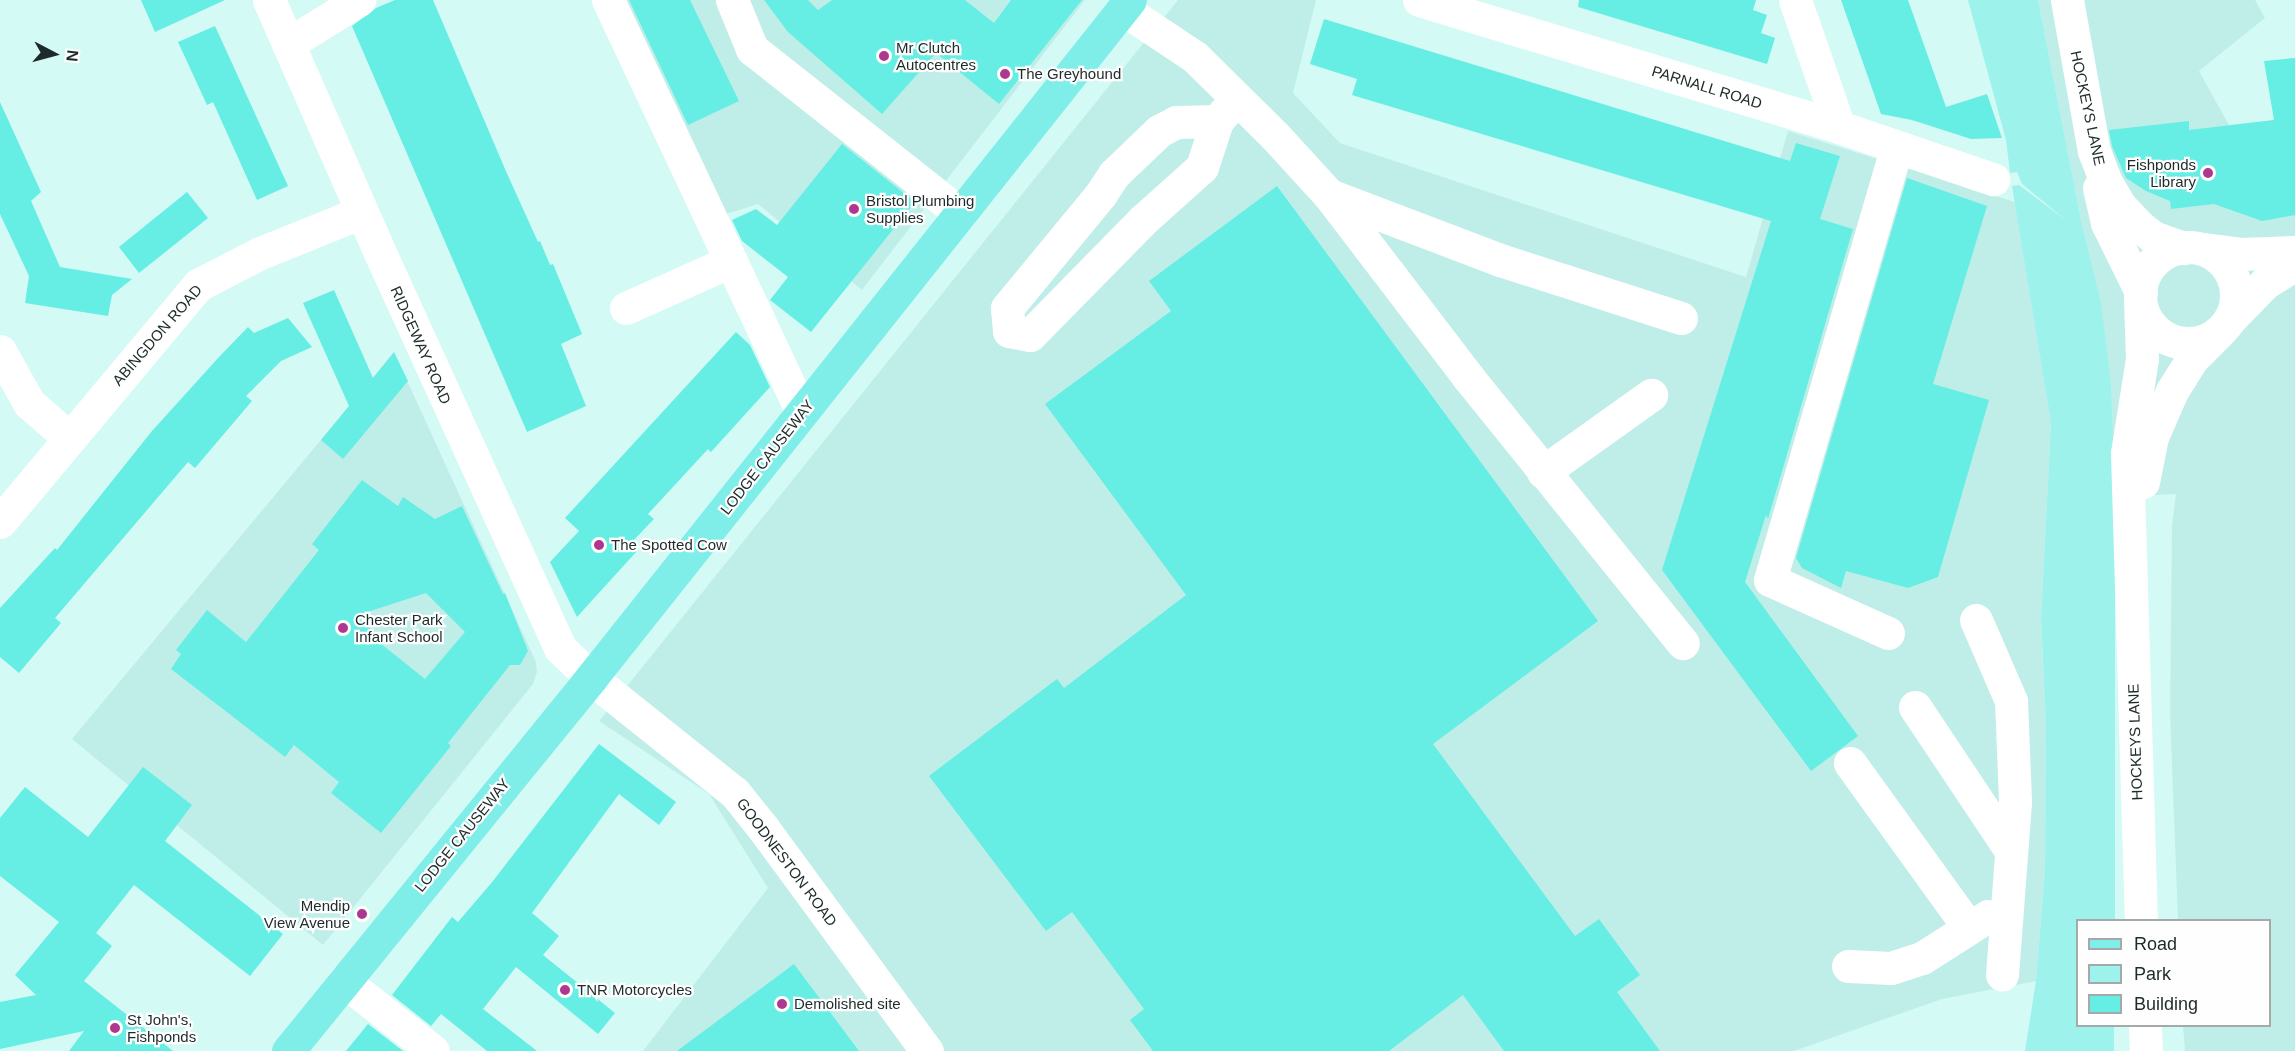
<!DOCTYPE html>
<html>
<head>
<meta charset="utf-8">
<style>
  body { margin:0 }
  #map { position:relative; width:2295px; height:1051px; overflow:hidden; background:#d4faf6; font-family:Arial,sans-serif }
  div>[style] { position:absolute }
  [style*='--x'] { left:calc(var(--x)*1px); top:calc(var(--y)*1px); width:calc(var(--w)*1px); rotate:calc(var(--a)*1deg) }
  .built>* { inset:0; background:#bfeee9 }
  .green>* { inset:0; background:#9df2eb }
  .building>* { inset:0; background:#66ede4 }
  .minor>* { height:33px; margin:-16.5px; padding:0 16.5px; transform-origin:16.5px; border-radius:16.5px; background:#fff }
  .minor>.ring { margin:-16.5px; padding:0; box-sizing:content-box; background:none; border:33px solid #fff; border-radius:50% }
  .major>* { height:33px; margin:-16.5px; padding:0 16.5px; transform-origin:16.5px; border-radius:16.5px; background:#80eee8 }
  .dots>* { width:16px; height:16px; translate:-50% -50%; box-sizing:border-box; border:3px solid #fefefe; border-radius:50% }
  span { translate:-50% -50%; white-space:nowrap; text-align:center; line-height:1.15; -webkit-text-stroke:4.5px #fefefe; paint-order:stroke }
  .poi-label { font-size:15px; color:#1d2b2a }
  .left { translate:0 -50%; text-align:left }
  .right { translate:-100% -50%; text-align:right }
  .street-label { font-size:15px; color:#1d2b2a }
  .legend { position:absolute; left:2076px; top:919px; width:195px; height:108px; box-sizing:border-box; background:#fefefe; border:2px solid #a4aaa9; margin:0; padding:8px 10px; list-style:none; font-size:18px; color:#1d2b2a }
  .legend li { display:flex; align-items:center; gap:12px; height:30px }
  .legend b { width:30px; border:2px solid #a4aaa9 }
  .north { position:absolute; left:24px; top:24px; width:60px; height:60px; -webkit-text-stroke:4px #fefefe; paint-order:stroke; rotate:96deg; font-size:16px; font-weight:700; line-height:24px; text-align:center; color:#1d2b2a }
  .north::after { content:''; display:block; margin:auto; width:21px; height:27px; background:#1d2b2a; clip-path:polygon(50% 0,100% 100%,50% 72%,0 100%) }
</style>
</head>
<body>
<div id="map">
  <div class="built">
    <div style="clip-path:polygon(617px 0,1085px 0,862px 290px,758px 204px,720px 216px)"></div>
    <div style="clip-path:polygon(1178px 0,1316px 0,1293px 93px,1340px 143px,1746px 277px,1788px 131px,2015px 202px,2051px 423px,2041px 618px,2046px 726px,2045px 869px,2036px 981px,1942px 999px,1794px 1051px,643px 1051px,768px 888px,709px 794px,599px 721px)"></div>
    <div style="clip-path:polygon(2038px 0,2255px 0,2265px 18px,2199px 71px,2229px 125px,2295px 118px,2295px 1051px,2185px 1051px,2183px 1026px,2270px 1026px,2270px 920px,2178px 920px,2170px 714px,2172px 525px,2176px 494px,2115px 497px,2101px 302px,2081px 220px)"></div>
    <div style="clip-path:polygon(394px 352px,536px 662px,537px 672px,533px 684px,323px 945px,72px 739px)"></div>
  </div>
  <div class="green">
    <div style="clip-path:polygon(1968px 0,2038px 0,2081px 220px,2101px 302px,2111px 387px,2115px 497px,2115px 920px,2078px 920px,2078px 1026px,2114px 1026px,2114px 1051px,2025px 1051px,2036px 981px,2045px 869px,2046px 726px,2041px 618px,2051px 423px,2012px 186px,2019px 185px,2067px 221px,2022px 184px,2017px 172px,2010px 173px,2006px 140px)"></div>
  </div>
  <div class="building">
    <div style="clip-path:polygon(141px 0,225px 0,155px 32px)"></div>
    <div style="clip-path:polygon(395px 0,433px 0,505px 169px,538px 242px,540px 241px,550px 265px,553px 264px,582px 334px,561px 344px,586px 406px,527px 432px,352px 26px,376px 8px)"></div>
    <div style="clip-path:polygon(629px 0,690px 0,739px 101px,688px 125px)"></div>
    <div style="clip-path:polygon(764px 0,808px 0,818px 10px,832px 0,965px 0,994px 23px,1011px 0,1082px 0,999px 104px,936px 53px,882px 114px,788px 32px)"></div>
    <div style="clip-path:polygon(1579px 0,1756px 0,1753px 10px,1767px 15px,1761px 33px,1775px 38px,1767px 64px,1578px 7px)"></div>
    <div style="clip-path:polygon(1841px 0,1908px 0,1946px 107px,1987px 94px,2002px 138px,1971px 139px,1912px 120px,1881px 114px)"></div>
    <div style="clip-path:polygon(1324px 19px,1790px 161px,1796px 143px,1840px 156px,1820px 219px,1853px 229px,1768px 519px,1766px 515px,1745px 582px,1858px 736px,1811px 771px,1662px 570px,1771px 221px,1352px 95px,1357px 79px,1310px 64px)"></div>
    <div style="clip-path:polygon(215px 26px,288px 186px,257px 200px,213px 102px,207px 105px,178px 42px)"></div>
    <div style="clip-path:polygon(2295px 58px,2295px 215px,2262px 221px,2214px 204px,2171px 209px,2170px 201px,2146px 191px,2126px 178px,2112px 146px,2109px 130px,2189px 121px,2189px 130px,2274px 120px,2264px 61px)"></div>
    <div style="clip-path:polygon(0 102px,41px 192px,31px 201px,60px 267px,132px 279px,112px 295px,108px 316px,25px 303px,29px 276px,0 214px)"></div>
    <div style="clip-path:polygon(842px 144px,915px 202px,811px 332px,770px 300px,788px 277px,742px 241px,732px 220px,756px 209px,777px 225px)"></div>
    <div style="clip-path:polygon(1907px 178px,1987px 206px,1933px 384px,1989px 400px,1938px 577px,1908px 588px,1846px 571px,1841px 588px,1802px 568px,1796px 558px)"></div>
    <div style="clip-path:polygon(1277px 186px,1598px 621px,1433px 744px,1575px 936px,1599px 919px,1640px 975px,1617px 992px,1660px 1051px,1504px 1051px,1463px 995px,1389px 1051px,1153px 1051px,1130px 1020px,1144px 1009px,1072px 912px,1046px 931px,929px 776px,1057px 679px,1064px 688px,1186px 595px,1045px 404px,1171px 311px,1149px 281px)"></div>
    <div style="clip-path:polygon(187px 192px,208px 218px,139px 273px,119px 247px)"></div>
    <div style="clip-path:polygon(334px 290px,373px 378px,394px 352px,408px 381px,343px 459px,321px 440px,349px 406px,303px 303px)"></div>
    <div style="clip-path:polygon(288px 318px,312px 347px,281px 361px,246px 396px,252px 401px,195px 468px,188px 462px,55px 618px,61px 623px,19px 673px,0 657px,0 608px,55px 548px,57px 550px,152px 431px,219px 357px,248px 327px,254px 333px)"></div>
    <div style="clip-path:polygon(736px 332px,750px 345px,770px 387px,711px 452px,708px 449px,648px 514px,654px 519px,630px 544px,637px 551px,577px 617px,550px 562px,579px 531px,565px 518px)"></div>
    <div style="clip-path:polygon(evenodd,362px 480px,398px 506px,403px 497px,435px 519px,462px 506px,503px 594px,505px 593px,528px 651px,520px 665px,510px 665px,448px 743px,451px 746px,381px 833px,331px 793px,339px 782px,294px 745px,285px 757px,171px 669px,181px 654px,176px 650px,207px 610px,246px 642px,319px 550px,312px 544px,362px 480px,426px 593px,465px 632px,425px 679px,380px 643px,383px 639px,355px 616px,426px 593px)"></div>
    <div style="clip-path:polygon(599px 744px,676px 802px,659px 825px,619px 794px,532px 913px,559px 936px,543px 955px,615px 1013px,598px 1034px,516px 967px,483px 1009px,537px 1051px,487px 1051px,441px 1014px,431px 1026px,392px 995px,452px 917px,458px 922px,493px 881px)"></div>
    <div style="clip-path:polygon(143px 767px,192px 805px,165px 841px,283px 934px,250px 976px,134px 885px,96px 933px,112px 946px,84px 981px,173px 1051px,69px 1051px,84px 1031px,0 1049px,0 1002px,36px 995px,15px 975px,59px 922px,0 876px,0 818px,25px 787px,88px 837px)"></div>
    <div style="clip-path:polygon(794px 964px,859px 1051px,677px 1051px)"></div>
    <div style="clip-path:polygon(368px 1024px,403px 1051px,346px 1051px)"></div>
  </div>
  <div class="minor">
    <div style="--x:269;--y:0;--w:279;--a:66.3"></div>
    <div style="--x:381;--y:255;--w:432;--a:65.5"></div>
    <div style="--x:560;--y:648;--w:43;--a:44.1"></div>
    <div style="--x:591;--y:678;--w:184;--a:38.6"></div>
    <div style="--x:735;--y:793;--w:45;--a:51.3"></div>
    <div style="--x:763;--y:828;--w:277;--a:53.7"></div>
    <div style="--x:608;--y:0;--w:455;--a:64.8"></div>
    <div style="--x:732;--y:0;--w:53;--a:67.8"></div>
    <div style="--x:752;--y:49;--w:265;--a:38.3"></div>
    <div style="--x:1419;--y:0;--w:439;--a:16.8"></div>
    <div style="--x:1839;--y:127;--w:163;--a:18.7"></div>
    <div style="--x:1795;--y:0;--w:134;--a:70.9"></div>
    <div style="--x:2067;--y:0;--w:153;--a:79.9"></div>
    <div style="--x:2094;--y:151;--w:31;--a:69"></div>
    <div style="--x:2105;--y:180;--w:30;--a:60"></div>
    <div style="--x:2120;--y:206;--w:28;--a:46"></div>
    <div style="--x:2139;--y:226;--w:18;--a:38"></div>
    <div style="--x:2153;--y:237;--w:33;--a:20"></div>
    <div style="--x:1123;--y:9;--w:87;--a:33.7"></div>
    <div style="--x:1195;--y:57;--w:112;--a:44.6"></div>
    <div style="--x:1275;--y:136;--w:80;--a:47.5"></div>
    <div style="--x:1329;--y:195;--w:229;--a:52.6"></div>
    <div style="--x:1468;--y:377;--w:342;--a:51.1"></div>
    <div style="--x:288;--y:44;--w:84;--a:-31.8"></div>
    <div style="--x:1217;--y:121;--w:41;--a:178.6"></div>
    <div style="--x:1176;--y:122;--w:19;--a:152"></div>
    <div style="--x:1159;--y:131;--w:62;--a:136.3"></div>
    <div style="--x:1114;--y:174;--w:24;--a:123"></div>
    <div style="--x:1101;--y:194;--w:148;--a:129.5"></div>
    <div style="--x:1007;--y:308;--w:23;--a:85"></div>
    <div style="--x:1009;--y:331;--w:21;--a:11"></div>
    <div style="--x:1030;--y:335;--w:161;--a:-45.5"></div>
    <div style="--x:1143;--y:220;--w:79;--a:-41.9"></div>
    <div style="--x:1202;--y:167;--w:48;--a:-71.9"></div>
    <div style="--x:1217;--y:121;--w:30;--a:-49"></div>
    <div style="--x:2099;--y:188;--w:36;--a:77"></div>
    <div style="--x:2107;--y:223;--w:77;--a:63.8"></div>
    <div style="--x:1329;--y:195;--w:183;--a:20.8"></div>
    <div style="--x:1500;--y:260;--w:190;--a:17.8"></div>
    <div class="ring" style="left:2140px;top:247px;width:63px;height:63px"></div>
    <div style="--x:2202;--y:249;--w:39;--a:7"></div>
    <div style="--x:2241;--y:254;--w:54;--a:-2.1"></div>
    <div style="--x:2140;--y:300;--w:59;--a:88.1"></div>
    <div style="--x:2142;--y:359;--w:95;--a:99.1"></div>
    <div style="--x:2127;--y:453;--w:467;--a:88.3"></div>
    <div style="--x:626;--y:308;--w:115;--a:-24.1"></div>
    <div style="--x:2229;--y:320;--w:52;--a:-45.8"></div>
    <div style="--x:2265;--y:283;--w:36;--a:-32"></div>
    <div style="--x:0;--y:351;--w:60;--a:60.9"></div>
    <div style="--x:29;--y:403;--w:53;--a:41.2"></div>
    <div style="--x:1543;--y:472;--w:133;--a:-35.5"></div>
    <div style="--x:2143;--y:482;--w:46;--a:-78.7"></div>
    <div style="--x:2152;--y:437;--w:50;--a:-66.5"></div>
    <div style="--x:2172;--y:391;--w:38;--a:-58"></div>
    <div style="--x:2192;--y:359;--w:37;--a:-45"></div>
    <div style="--x:0;--y:522;--w:309;--a:-50.1"></div>
    <div style="--x:198;--y:285;--w:68;--a:-27.3"></div>
    <div style="--x:258;--y:254;--w:112;--a:-22"></div>
    <div style="--x:1976;--y:620;--w:88;--a:66.6"></div>
    <div style="--x:2011;--y:701;--w:101;--a:87.7"></div>
    <div style="--x:2015;--y:802;--w:173;--a:94.3"></div>
    <div style="--x:1888;--y:633;--w:129;--a:-155.8"></div>
    <div style="--x:1770;--y:580;--w:450;--a:-73.7"></div>
    <div style="--x:1915;--y:707;--w:173;--a:56.3"></div>
    <div style="--x:1850;--y:763;--w:203;--a:54.2"></div>
    <div style="--x:1848;--y:966;--w:43;--a:2.7"></div>
    <div style="--x:1891;--y:968;--w:33;--a:-18"></div>
    <div style="--x:1922;--y:958;--w:78;--a:-32.5"></div>
    <div style="--x:344;--y:981;--w:113;--a:38.2"></div>
    <div style="--x:2145;--y:1026;--w:25;--a:88"></div>
  </div>
  <div class="major">
    <div style="--x:288;--y:1051;--w:481;--a:-50.9"></div>
    <div style="--x:591;--y:678;--w:866;--a:-51.52"></div>
  </div>
  <div class="dots">
    <div style="left:884px;top:56px;background:#ad3890"></div>
    <div style="left:1005px;top:74px;background:#ad3890"></div>
    <div style="left:2208px;top:173px;background:#ad3890"></div>
    <div style="left:854px;top:209px;background:#ad3890"></div>
    <div style="left:599px;top:545px;background:#ad3890"></div>
    <div style="left:343px;top:628px;background:#ad3890"></div>
    <div style="left:362px;top:914px;background:#ad3890"></div>
    <div style="left:565px;top:990px;background:#ad3890"></div>
    <div style="left:782px;top:1004px;background:#ad3890"></div>
    <div style="left:115px;top:1028px;background:#ad3890"></div>
  </div>
  <div class="poi-label">
    <span class="left" style="left:896px;top:56px">Mr Clutch<br>Autocentres</span>
    <span class="left" style="left:1017px;top:74px">The Greyhound</span>
    <span class="right" style="left:2196px;top:173px">Fishponds<br>Library</span>
    <span class="left" style="left:866px;top:209px">Bristol Plumbing<br>Supplies</span>
    <span class="left" style="left:611px;top:545px">The Spotted Cow</span>
    <span class="left" style="left:355px;top:628px">Chester Park<br>Infant School</span>
    <span class="right" style="left:350px;top:914px">Mendip<br>View Avenue</span>
    <span class="left" style="left:577px;top:990px">TNR Motorcycles</span>
    <span class="left" style="left:794px;top:1004px">Demolished site</span>
    <span class="left" style="left:127px;top:1028px">St John's,<br>Fishponds</span>
  </div>
  <div class="street-label">
    <span style="left:1707px;top:87px;rotate:17deg">PARNALL ROAD</span>
    <span style="left:2088px;top:108px;rotate:78deg">HOCKEYS LANE</span>
    <span style="left:157px;top:335px;rotate:-49deg">ABINGDON ROAD</span>
    <span style="left:421px;top:345px;rotate:66deg">RIDGEWAY ROAD</span>
    <span style="left:767px;top:457px;rotate:-52deg">LODGE CAUSEWAY</span>
    <span style="left:2135px;top:742px;rotate:-92deg">HOCKEYS LANE</span>
    <span style="left:462px;top:835px;rotate:-51deg">LODGE CAUSEWAY</span>
    <span style="left:787px;top:862px;rotate:53deg">GOODNESTON ROAD</span>
  </div>
  <ul class="legend">
  <li><b style="height:8px;background:#80eee8"></b>Road</li>
  <li><b style="height:16px;background:#9df2eb"></b>Park</li>
  <li><b style="height:16px;background:#66ede4"></b>Building</li>
  </ul>
  <div class="north">N</div>
</div>
</body>
</html>
